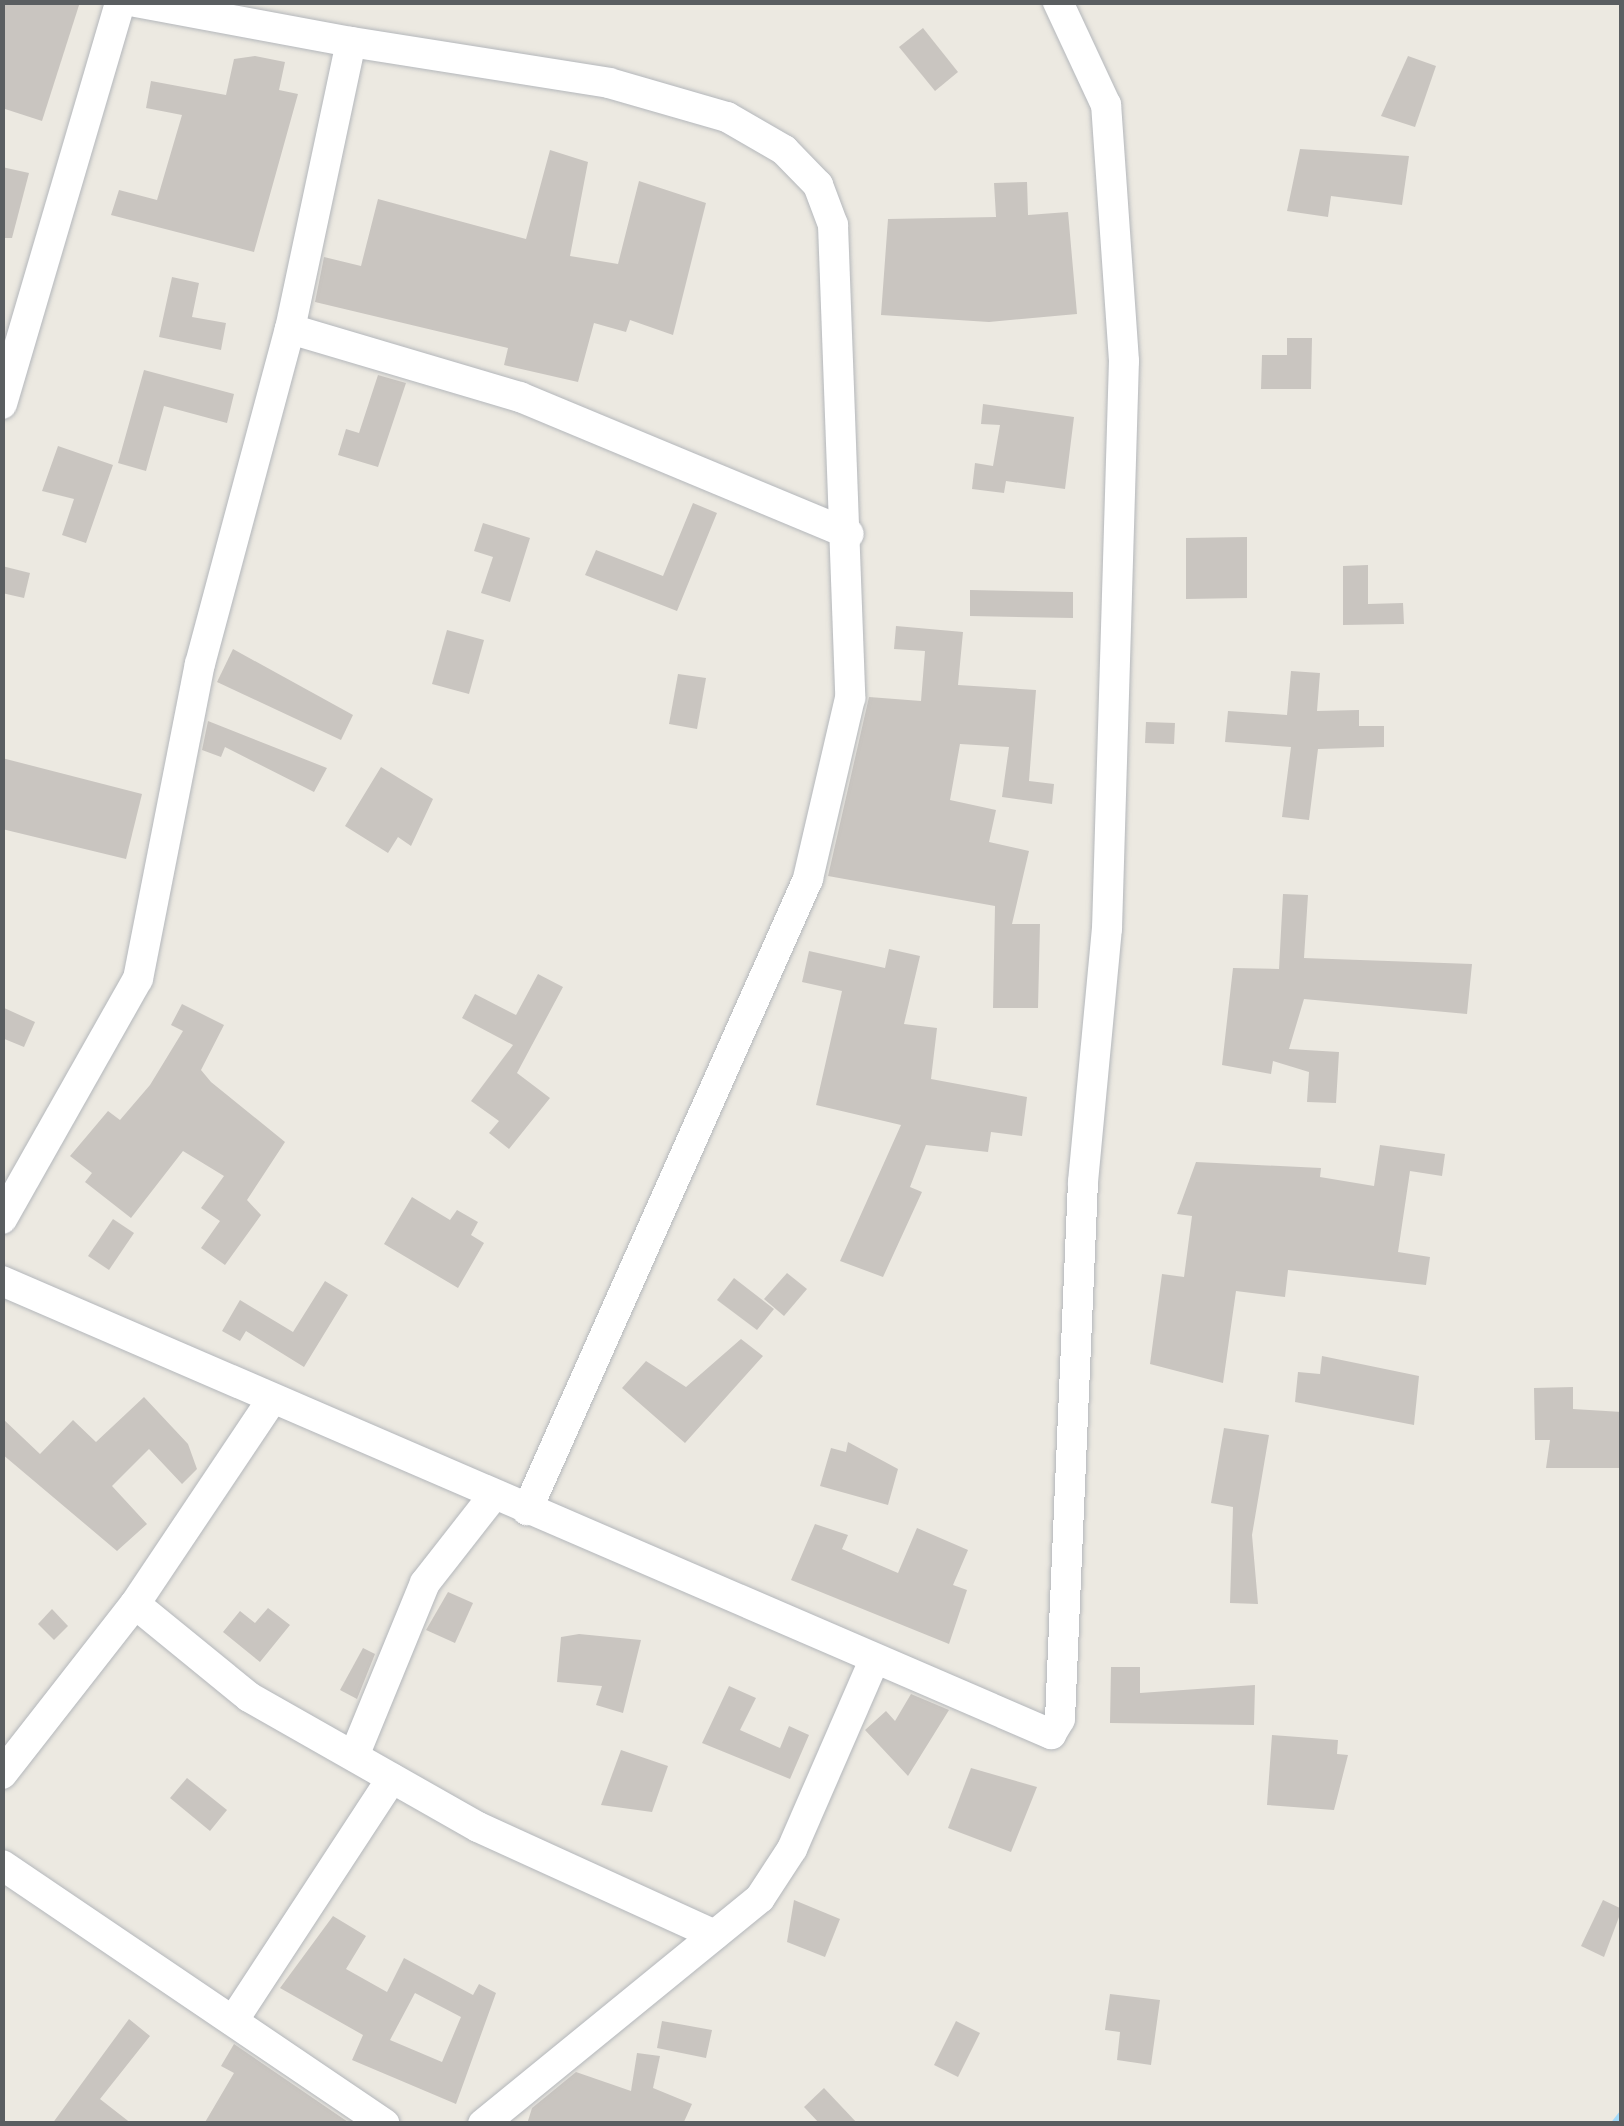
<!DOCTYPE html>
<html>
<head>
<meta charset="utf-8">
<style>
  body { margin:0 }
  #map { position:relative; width:1624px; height:2126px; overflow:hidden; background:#ece9e1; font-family:"Roboto Condensed",sans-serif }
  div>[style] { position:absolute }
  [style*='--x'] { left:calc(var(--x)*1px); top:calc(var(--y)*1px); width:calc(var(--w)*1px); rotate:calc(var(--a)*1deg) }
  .stream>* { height:8px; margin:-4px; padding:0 4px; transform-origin:4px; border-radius:4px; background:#a3dbfa }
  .building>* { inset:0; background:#c9c5c0 }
  .roads { filter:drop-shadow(0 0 2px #b4b7bb) drop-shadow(0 0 2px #b4b7bb) }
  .minor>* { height:30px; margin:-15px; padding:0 15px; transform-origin:15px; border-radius:15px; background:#fff }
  span { translate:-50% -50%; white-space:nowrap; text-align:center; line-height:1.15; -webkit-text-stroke:10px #fff; paint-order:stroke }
  .frame { position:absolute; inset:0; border:5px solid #5a5e61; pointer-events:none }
</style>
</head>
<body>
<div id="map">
  <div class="stream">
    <div style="--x:1615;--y:2124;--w:11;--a:-52"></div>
  </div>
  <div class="building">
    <div style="clip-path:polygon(2px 2px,80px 2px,42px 121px,2px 108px)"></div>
    <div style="clip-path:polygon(923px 28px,958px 72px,935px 91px,899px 47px)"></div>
    <div style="clip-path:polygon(255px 56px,285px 62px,279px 90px,298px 94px,254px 252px,111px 215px,119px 190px,157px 200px,182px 115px,146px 108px,151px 81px,226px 95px,234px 59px)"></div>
    <div style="clip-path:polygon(1408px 56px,1436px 66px,1415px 127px,1381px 116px)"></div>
    <div style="clip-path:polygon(1300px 149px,1409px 156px,1402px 205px,1331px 196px,1328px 217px,1287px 211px)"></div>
    <div style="clip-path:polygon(550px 150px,588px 162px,570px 256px,618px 264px,639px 181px,706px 203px,673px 335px,630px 320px,626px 332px,594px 323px,578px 382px,504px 365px,508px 348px,315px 302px,324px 257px,361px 266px,378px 199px,526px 239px)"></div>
    <div style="clip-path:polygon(2px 167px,29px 173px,12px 238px,2px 238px)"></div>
    <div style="clip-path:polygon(1027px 182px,1028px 215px,1068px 212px,1077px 314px,989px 322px,881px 315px,888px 219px,996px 217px,994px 183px)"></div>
    <div style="clip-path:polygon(172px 277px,199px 283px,192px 317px,226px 323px,221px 350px,159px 337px)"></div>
    <div style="clip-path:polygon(1287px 338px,1312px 338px,1311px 389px,1261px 389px,1262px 355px,1287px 355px)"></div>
    <div style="clip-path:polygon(144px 370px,234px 394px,227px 423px,164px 406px,146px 471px,118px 463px)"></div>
    <div style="clip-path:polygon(378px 375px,406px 383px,378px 467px,338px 455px,346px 429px,359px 433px)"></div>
    <div style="clip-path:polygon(983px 404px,1074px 417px,1065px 489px,1006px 481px,1004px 493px,972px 489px,975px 463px,993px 466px,1000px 425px,981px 424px)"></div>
    <div style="clip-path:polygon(58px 446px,113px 465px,86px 543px,62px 535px,74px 499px,42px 491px)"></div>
    <div style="clip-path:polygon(693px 503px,717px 513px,677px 611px,585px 575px,596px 550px,663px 576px)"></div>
    <div style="clip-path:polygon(483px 523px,530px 538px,510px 602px,481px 593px,493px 557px,474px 551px)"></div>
    <div style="clip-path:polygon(1247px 537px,1247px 598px,1186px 599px,1186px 538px)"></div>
    <div style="clip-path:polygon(1368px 565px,1368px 604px,1403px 603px,1404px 624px,1343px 625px,1343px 566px)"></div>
    <div style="clip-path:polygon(2px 566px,30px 573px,24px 598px,2px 593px)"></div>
    <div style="clip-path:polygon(970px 590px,1073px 592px,1073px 618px,970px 616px)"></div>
    <div style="clip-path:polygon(896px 626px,963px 632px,958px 685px,1036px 690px,1029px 781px,1054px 784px,1052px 804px,1002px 797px,1009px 747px,960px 744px,950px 800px,996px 810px,989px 842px,1029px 851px,1012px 924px,1040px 924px,1038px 1008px,993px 1008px,995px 906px,828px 876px,869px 697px,921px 701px,925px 651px,894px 649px)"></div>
    <div style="clip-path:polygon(447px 630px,484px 640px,469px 694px,432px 684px)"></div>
    <div style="clip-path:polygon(233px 649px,353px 715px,341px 740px,217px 682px)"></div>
    <div style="clip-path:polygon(1291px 671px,1320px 673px,1317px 711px,1359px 710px,1359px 726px,1384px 726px,1384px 747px,1318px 749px,1309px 820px,1282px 817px,1291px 747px,1225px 742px,1228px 711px,1287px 715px)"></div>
    <div style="clip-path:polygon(678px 674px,706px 678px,697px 729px,669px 724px)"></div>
    <div style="clip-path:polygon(208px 721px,327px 768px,314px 792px,225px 747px,221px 757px,202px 750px)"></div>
    <div style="clip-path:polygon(1146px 722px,1175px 723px,1174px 744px,1145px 743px)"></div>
    <div style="clip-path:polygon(2px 758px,142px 794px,126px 859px,2px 829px)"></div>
    <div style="clip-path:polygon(381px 767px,433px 799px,411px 846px,398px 837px,388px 853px,345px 826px)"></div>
    <div style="clip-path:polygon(1283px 894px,1308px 895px,1304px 958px,1472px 964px,1467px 1014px,1304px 999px,1289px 1049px,1339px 1052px,1336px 1103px,1307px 1102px,1309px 1072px,1273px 1061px,1271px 1074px,1222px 1065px,1233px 968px,1279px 969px)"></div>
    <div style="clip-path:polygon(889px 949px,920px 956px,904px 1024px,937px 1028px,931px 1079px,1027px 1097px,1022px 1136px,991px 1132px,988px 1152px,926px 1145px,910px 1187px,922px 1192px,883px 1277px,840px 1261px,901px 1125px,816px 1105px,842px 991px,802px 982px,809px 951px,885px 968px)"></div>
    <div style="clip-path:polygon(538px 974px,563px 987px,517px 1073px,550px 1098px,509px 1149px,489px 1133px,499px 1121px,471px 1101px,513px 1045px,462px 1018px,475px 994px,516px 1015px)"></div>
    <div style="clip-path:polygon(182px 1004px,224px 1025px,201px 1070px,211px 1082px,285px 1142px,247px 1200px,261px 1215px,225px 1265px,201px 1248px,220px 1221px,201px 1208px,224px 1176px,183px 1151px,131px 1218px,85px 1182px,92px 1173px,70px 1156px,108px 1111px,120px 1120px,150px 1085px,183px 1031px,171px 1025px)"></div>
    <div style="clip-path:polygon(2px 1007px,35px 1022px,24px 1047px,2px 1038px)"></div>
    <div style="clip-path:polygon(1380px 1145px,1445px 1154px,1442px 1176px,1410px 1171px,1398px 1252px,1430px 1257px,1426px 1285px,1288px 1270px,1285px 1297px,1236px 1291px,1223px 1383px,1150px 1364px,1162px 1274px,1184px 1277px,1192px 1216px,1177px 1214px,1196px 1162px,1321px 1168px,1320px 1177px,1374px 1186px)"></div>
    <div style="clip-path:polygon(412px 1197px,450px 1220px,457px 1210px,478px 1222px,471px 1235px,484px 1243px,458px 1288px,384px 1244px)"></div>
    <div style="clip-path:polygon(113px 1219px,134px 1233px,109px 1270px,88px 1256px)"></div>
    <div style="clip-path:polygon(787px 1273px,807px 1289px,784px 1316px,764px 1299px)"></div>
    <div style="clip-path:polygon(734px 1278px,774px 1309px,757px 1330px,717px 1300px)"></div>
    <div style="clip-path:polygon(325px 1281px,348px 1295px,304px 1367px,246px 1331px,240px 1341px,222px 1331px,240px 1300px,293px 1332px)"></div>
    <div style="clip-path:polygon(741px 1339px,763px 1356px,685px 1443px,622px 1388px,646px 1361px,686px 1387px)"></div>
    <div style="clip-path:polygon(1322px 1356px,1419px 1376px,1414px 1425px,1295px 1402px,1298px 1372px,1320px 1374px)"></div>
    <div style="clip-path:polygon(1573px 1387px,1573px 1409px,1622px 1412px,1622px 1468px,1546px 1468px,1550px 1440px,1535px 1440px,1534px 1388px)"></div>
    <div style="clip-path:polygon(144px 1397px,188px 1444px,197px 1469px,182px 1484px,149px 1449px,112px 1486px,147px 1524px,117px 1551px,2px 1454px,2px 1418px,40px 1454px,73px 1420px,96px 1442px)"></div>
    <div style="clip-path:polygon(1224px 1428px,1269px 1435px,1252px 1535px,1258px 1604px,1230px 1603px,1233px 1507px,1211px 1503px)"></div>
    <div style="clip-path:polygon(848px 1442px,898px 1469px,888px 1505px,820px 1486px,831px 1448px,846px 1452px)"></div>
    <div style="clip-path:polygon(815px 1524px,848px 1535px,842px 1549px,898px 1573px,917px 1528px,968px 1550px,953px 1585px,967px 1590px,949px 1644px,791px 1580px)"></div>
    <div style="clip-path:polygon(448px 1592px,473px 1603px,455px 1643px,426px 1630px)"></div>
    <div style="clip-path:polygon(268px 1608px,290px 1625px,260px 1662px,223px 1632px,240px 1611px,255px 1623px)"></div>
    <div style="clip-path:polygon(52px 1609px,68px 1626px,54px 1640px,38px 1624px)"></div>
    <div style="clip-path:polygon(579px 1634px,641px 1640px,623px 1713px,596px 1705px,602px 1686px,557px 1682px,561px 1637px)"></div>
    <div style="clip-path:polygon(363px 1648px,375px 1654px,357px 1699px,340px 1690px)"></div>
    <div style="clip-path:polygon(1111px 1667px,1140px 1667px,1140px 1693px,1255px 1685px,1254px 1725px,1110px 1723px)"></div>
    <div style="clip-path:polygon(729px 1686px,756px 1698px,740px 1730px,780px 1748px,789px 1726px,809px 1735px,790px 1779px,702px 1743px)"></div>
    <div style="clip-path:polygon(911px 1694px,949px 1710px,908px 1776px,865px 1730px,886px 1711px,895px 1721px)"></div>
    <div style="clip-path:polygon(1272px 1735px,1338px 1740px,1337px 1754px,1348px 1755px,1334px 1810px,1267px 1805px)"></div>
    <div style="clip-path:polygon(621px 1750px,668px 1766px,652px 1812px,601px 1805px)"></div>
    <div style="clip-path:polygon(971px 1768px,1037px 1787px,1011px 1852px,948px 1828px)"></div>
    <div style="clip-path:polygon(187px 1778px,227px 1810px,210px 1831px,170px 1798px)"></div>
    <div style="clip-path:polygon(794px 1900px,840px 1919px,825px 1957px,787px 1942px)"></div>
    <div style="clip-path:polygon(1603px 1900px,1622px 1909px,1604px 1957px,1581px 1946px)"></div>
    <div style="clip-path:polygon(evenodd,333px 1916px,366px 1936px,346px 1969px,387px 1992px,404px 1958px,473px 1995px,479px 1984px,496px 1993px,456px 2104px,352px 2060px,363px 2035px,280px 1988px,333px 1916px,415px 1993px,461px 2017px,442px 2062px,390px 2040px,415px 1993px)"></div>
    <div style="clip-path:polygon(1110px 1994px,1160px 2000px,1151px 2065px,1117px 2060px,1120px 2032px,1105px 2030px)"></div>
    <div style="clip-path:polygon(129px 2019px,150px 2036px,100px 2099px,132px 2124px,52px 2124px)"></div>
    <div style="clip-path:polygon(662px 2021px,712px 2030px,706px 2058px,657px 2048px)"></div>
    <div style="clip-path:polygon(956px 2021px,980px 2033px,958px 2077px,934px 2065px)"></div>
    <div style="clip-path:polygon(234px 2044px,351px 2124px,204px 2124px,234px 2073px,221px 2066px)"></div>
    <div style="clip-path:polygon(637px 2053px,660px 2056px,653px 2088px,692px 2104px,683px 2124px,527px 2124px,532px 2108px,576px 2072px,631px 2091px)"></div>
    <div style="clip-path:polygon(824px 2088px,858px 2124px,820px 2124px,804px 2107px)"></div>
  </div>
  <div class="roads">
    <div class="minor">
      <div style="--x:351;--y:42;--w:261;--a:9"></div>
      <div style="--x:609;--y:83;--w:123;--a:16.1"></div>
      <div style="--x:727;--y:117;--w:66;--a:30.1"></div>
      <div style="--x:784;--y:150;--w:49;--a:45.8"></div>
      <div style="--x:818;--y:185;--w:43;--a:69.4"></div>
      <div style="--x:833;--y:225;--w:473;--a:87.9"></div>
      <div style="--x:850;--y:698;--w:186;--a:103.1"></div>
      <div style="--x:808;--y:879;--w:691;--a:114"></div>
      <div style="--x:290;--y:329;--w:240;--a:16.5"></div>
      <div style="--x:520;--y:397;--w:356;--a:22.6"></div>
      <div style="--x:2;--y:404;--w:419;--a:-73.6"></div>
      <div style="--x:2;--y:1219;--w:276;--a:-60.5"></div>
      <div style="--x:138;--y:979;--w:321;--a:-78.9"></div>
      <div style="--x:200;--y:664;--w:347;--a:-75"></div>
      <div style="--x:290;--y:329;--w:293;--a:-78"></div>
      <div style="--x:351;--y:42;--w:219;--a:-169.5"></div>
      <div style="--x:2;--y:1281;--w:1143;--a:23.36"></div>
      <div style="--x:1051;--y:1734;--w:17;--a:-59"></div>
      <div style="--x:1060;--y:1719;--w:537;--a:-87.55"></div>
      <div style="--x:1083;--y:1182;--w:254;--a:-84.6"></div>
      <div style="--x:1107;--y:929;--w:568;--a:-88.29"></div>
      <div style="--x:1124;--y:361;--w:257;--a:-94"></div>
      <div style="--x:1106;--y:105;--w:114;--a:-115"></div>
      <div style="--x:135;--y:1604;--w:147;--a:39.2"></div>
      <div style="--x:249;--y:1697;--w:263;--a:29.6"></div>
      <div style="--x:478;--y:1827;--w:260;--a:24.5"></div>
      <div style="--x:354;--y:1756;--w:187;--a:-67.7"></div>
      <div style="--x:425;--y:1583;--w:110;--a:-52"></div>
      <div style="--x:2;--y:1774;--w:216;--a:-52"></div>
      <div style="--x:135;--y:1604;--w:243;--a:-56.2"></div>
      <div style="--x:2;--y:1865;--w:462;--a:34.1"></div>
      <div style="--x:233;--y:2021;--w:290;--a:-56.8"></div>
      <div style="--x:483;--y:2124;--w:357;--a:-39.2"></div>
      <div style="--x:760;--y:1898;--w:59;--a:-56.9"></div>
      <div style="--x:792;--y:1849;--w:206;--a:-66.5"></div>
    </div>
  </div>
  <div class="frame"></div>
</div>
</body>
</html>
